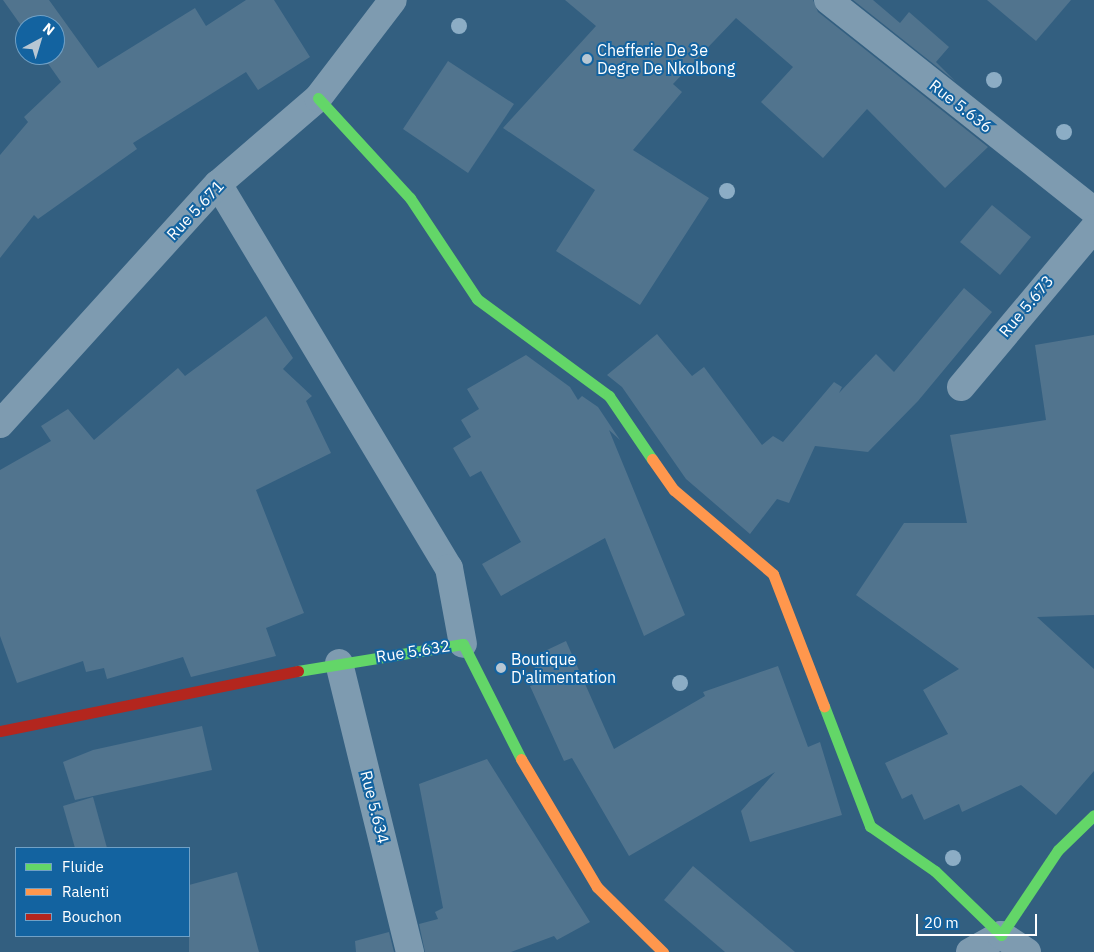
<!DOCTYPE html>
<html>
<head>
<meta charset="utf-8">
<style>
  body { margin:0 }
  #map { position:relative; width:1094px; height:952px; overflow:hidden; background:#335f80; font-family:"IBM Plex Sans",sans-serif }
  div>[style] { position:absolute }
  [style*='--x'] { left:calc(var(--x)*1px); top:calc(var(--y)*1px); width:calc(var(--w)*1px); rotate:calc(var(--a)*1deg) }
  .building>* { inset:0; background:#51748e }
  .street>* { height:28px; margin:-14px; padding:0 14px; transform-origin:14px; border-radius:14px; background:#7e9bb0 }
  .fast>* { height:11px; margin:-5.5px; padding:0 5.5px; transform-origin:5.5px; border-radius:5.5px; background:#63d668 }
  .slow>* { height:11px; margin:-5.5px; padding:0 5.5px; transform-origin:5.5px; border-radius:5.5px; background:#ff974d }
  .jam>* { height:11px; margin:-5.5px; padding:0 5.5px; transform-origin:5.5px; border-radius:5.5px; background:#b3261e }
  .trees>* { width:16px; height:16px; margin:-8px; border-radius:50%; background:#8cadc5 }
  .dots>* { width:14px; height:14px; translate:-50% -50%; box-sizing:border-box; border:2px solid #1363a0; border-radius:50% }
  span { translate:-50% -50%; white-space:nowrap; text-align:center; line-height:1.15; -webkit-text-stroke:4px #1363a0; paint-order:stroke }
  .poi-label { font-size:16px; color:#fff }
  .left { translate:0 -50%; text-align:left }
  .street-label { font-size:16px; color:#fff }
  .legend { position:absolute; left:15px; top:847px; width:175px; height:90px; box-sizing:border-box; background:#1363a0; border:1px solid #71a1c6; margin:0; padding:6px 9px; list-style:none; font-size:15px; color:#fff }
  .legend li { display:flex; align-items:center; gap:10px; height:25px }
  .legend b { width:25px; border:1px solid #71a1c6 }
  .north { position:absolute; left:15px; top:15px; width:50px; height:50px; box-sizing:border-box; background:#1363a0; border:1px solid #71a1c6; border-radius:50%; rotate:39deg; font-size:14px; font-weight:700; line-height:20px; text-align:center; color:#fff }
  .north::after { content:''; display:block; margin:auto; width:18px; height:22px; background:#b8c7d3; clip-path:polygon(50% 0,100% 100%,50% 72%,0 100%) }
  .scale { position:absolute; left:916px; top:914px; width:121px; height:22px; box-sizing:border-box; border:2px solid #fff; border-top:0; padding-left:6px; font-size:15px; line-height:18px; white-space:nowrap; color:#fff; -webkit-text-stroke:4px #1363a0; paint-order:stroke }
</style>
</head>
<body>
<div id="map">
  <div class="building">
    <div style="clip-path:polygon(3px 0,49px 0,98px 68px,195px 8px,206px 26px,246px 0,274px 0,310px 57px,258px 90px,246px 72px,133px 143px,137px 149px,38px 219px,34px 215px,0 258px,0 155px,28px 122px,24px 117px,61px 82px,42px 55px,55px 55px,55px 25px,25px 25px,25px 31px)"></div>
    <div style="clip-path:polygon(565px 0,813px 0,818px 12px,988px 147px,945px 188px,867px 109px,823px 158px,761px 102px,793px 67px,736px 18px,673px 84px,682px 92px,633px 150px,709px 198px,640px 305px,556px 251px,595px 190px,503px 128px,596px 26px)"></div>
    <div style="clip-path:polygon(853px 0,873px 0,900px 23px,909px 12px,949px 47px,936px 62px,955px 81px)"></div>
    <div style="clip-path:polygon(987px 0,1071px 0,1036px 41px)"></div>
    <div style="clip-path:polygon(448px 61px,514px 104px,468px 173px,403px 129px)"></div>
    <div style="clip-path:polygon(992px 205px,1031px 237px,1000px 275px,960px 242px)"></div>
    <div style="clip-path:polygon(964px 288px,992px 312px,918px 401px,868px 452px,815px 446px,789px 503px,777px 499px,750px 534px,686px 479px,622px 387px,607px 375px,657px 334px,692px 376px,704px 367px,762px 445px,773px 436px,783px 442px,834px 382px,842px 387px,839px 393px,876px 354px,894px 372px)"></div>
    <div style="clip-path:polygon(266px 316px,293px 358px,283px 369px,312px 396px,306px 401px,331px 453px,256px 490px,304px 613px,266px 628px,276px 656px,191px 677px,183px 657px,107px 679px,104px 668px,86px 672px,83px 661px,17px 683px,0 636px,0 470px,51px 441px,41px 426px,68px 409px,94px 440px,178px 368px,185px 376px)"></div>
    <div style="clip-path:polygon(1094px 335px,1094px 615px,1037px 617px,1094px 669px,1094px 771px,1056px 815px,1021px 785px,962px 812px,959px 804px,924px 820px,912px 794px,902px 799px,885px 763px,948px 734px,923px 690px,959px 669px,856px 595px,904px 523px,967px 523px,950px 435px,1046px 420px,1035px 345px)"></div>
    <div style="clip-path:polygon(526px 355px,570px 387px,578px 400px,582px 396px,598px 407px,620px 440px,609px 430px,685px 615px,644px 636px,605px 538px,501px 596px,482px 564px,521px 542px,481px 471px,470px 477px,453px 448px,471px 437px,461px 420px,479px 409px,467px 389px)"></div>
    <div style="clip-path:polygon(566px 641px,614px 749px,705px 696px,703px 692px,778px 666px,808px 747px,820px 742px,842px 815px,750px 842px,741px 811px,775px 772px,629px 856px,572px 758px,564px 761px,530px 686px,542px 682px,530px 658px)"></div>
    <div style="clip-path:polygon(202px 726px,212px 770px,75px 800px,63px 762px,93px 750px)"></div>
    <div style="clip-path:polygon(487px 759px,590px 922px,557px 940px,554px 936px,511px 952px,425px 952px,419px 924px,438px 919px,435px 912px,443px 908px,419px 784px)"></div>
    <div style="clip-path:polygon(93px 797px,107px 848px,75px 848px,63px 806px)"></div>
    <div style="clip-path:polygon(693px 866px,795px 952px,725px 952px,664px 900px)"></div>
    <div style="clip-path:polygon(237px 872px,259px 952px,189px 952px,189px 885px)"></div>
    <div style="clip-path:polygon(389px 932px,394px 952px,356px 952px,355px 941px)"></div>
  </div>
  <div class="street">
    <div style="--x:828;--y:0;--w:340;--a:38.4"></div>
    <div style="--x:218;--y:184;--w:448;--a:59"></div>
    <div style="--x:449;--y:568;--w:77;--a:79.6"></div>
    <div style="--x:961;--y:387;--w:207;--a:-50.1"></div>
    <div style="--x:0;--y:424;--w:324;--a:-47.8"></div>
    <div style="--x:218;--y:184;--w:132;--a:-40.7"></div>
    <div style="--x:318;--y:98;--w:123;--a:-52.6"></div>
    <div style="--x:339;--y:663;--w:298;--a:76.2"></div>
    <div style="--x:970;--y:952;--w:35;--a:-29"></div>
    <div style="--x:1001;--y:935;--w:31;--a:33"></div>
  </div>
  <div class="fast">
    <div style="--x:318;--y:98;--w:136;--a:47.4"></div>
    <div style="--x:410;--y:198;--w:121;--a:56.4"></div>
    <div style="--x:477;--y:299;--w:164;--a:36.3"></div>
    <div style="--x:609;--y:396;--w:76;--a:55.7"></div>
    <div style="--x:298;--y:671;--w:167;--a:-9.3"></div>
    <div style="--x:463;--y:644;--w:129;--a:63.2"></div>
    <div style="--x:824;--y:706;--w:129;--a:69"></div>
    <div style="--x:870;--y:826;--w:79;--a:34.7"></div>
    <div style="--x:935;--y:871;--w:92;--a:44.1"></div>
    <div style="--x:1001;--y:935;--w:102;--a:-56.2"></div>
    <div style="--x:1058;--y:850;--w:50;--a:-44.2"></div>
  </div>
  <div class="slow">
    <div style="--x:652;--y:459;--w:38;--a:55"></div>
    <div style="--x:674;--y:490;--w:130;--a:40.3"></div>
    <div style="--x:773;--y:574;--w:142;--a:68.9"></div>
    <div style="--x:521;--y:759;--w:149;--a:59.3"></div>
    <div style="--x:597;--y:887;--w:93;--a:44.6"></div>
  </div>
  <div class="jam">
    <div style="--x:0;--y:731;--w:304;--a:-11.4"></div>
  </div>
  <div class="trees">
    <div style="left:459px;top:26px"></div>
    <div style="left:994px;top:80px"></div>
    <div style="left:1064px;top:132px"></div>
    <div style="left:727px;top:191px"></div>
    <div style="left:680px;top:683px"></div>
    <div style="left:953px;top:858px"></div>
  </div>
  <div class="dots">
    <div style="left:587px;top:59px;background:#b8c7d3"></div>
    <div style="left:501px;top:668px;background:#b8c7d3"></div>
  </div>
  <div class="poi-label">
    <span class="left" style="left:597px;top:59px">Chefferie De 3e<br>Degre De Nkolbong</span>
    <span class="left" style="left:511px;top:668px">Boutique<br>D'alimentation</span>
  </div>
  <div class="street-label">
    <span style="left:961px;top:106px;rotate:38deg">Rue 5.636</span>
    <span style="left:195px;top:210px;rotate:-47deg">Rue 5.671</span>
    <span style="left:1026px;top:306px;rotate:-50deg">Rue 5.673</span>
    <span style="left:413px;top:651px;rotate:-9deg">Rue 5.632</span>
    <span style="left:375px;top:807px;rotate:76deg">Rue 5.634</span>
  </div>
  <ul class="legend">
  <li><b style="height:6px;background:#63d668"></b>Fluide</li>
  <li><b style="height:6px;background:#ff974d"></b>Ralenti</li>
  <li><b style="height:6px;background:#b3261e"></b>Bouchon</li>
  </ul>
  <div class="north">N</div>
  <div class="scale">20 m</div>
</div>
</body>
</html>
